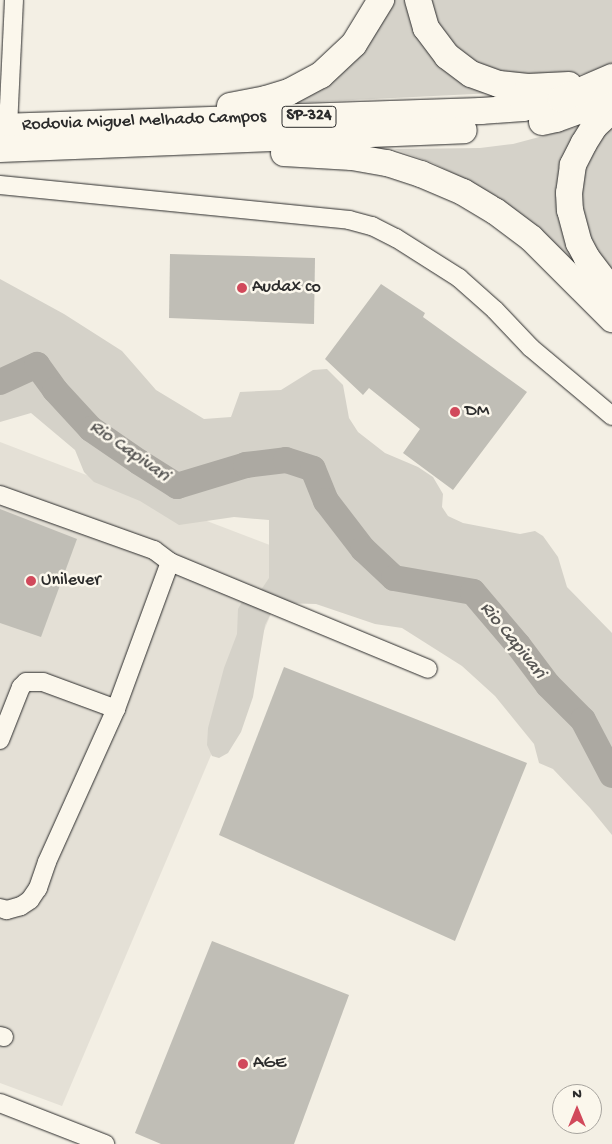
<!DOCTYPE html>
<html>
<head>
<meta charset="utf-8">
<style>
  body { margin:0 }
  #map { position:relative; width:612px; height:1144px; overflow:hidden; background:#f3efe4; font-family:"Gochi Hand",sans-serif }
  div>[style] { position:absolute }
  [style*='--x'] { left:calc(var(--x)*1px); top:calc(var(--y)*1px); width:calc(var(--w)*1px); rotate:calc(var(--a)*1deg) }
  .built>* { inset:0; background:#e4e0d6 }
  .green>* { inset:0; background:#d5d2c9 }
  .river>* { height:26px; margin:-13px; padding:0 13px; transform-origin:13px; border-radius:13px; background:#aca9a2 }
  .building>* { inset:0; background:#c0beb6 }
  .roads { filter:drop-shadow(0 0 1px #2b2b2b) drop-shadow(0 0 1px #2b2b2b) }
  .minor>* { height:18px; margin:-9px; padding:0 9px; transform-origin:9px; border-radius:9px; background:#fbf7ec }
  .highway>* { height:26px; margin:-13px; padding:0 13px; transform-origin:13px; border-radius:13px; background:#fbf7ec }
  .dots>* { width:14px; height:14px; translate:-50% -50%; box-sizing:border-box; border:2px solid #fbf7ec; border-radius:50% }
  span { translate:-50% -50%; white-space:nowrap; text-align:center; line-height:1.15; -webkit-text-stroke:5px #fbf7ec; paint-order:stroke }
  .shield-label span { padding:1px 4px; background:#fbf7ec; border:1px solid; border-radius:4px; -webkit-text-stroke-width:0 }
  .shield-label { font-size:16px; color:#2b2b2b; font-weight:700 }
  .street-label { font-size:18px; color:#2b2b2b }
  .poi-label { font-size:18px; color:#2b2b2b }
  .left { translate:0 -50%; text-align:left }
  .water-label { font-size:19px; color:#585755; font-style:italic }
  .north { position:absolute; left:552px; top:1084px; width:50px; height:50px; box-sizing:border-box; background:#fbf7ec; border:1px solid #a8a59f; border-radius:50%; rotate:0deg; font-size:14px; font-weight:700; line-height:20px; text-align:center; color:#2b2b2b }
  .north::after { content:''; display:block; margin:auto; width:18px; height:22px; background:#d1495b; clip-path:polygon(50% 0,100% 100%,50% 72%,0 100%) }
</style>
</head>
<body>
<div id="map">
  <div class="built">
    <div style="clip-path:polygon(0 442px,296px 555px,62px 1106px,0 1083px)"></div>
  </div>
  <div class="green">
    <div style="clip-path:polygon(388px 0,412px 0,494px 93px,292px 103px)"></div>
    <div style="clip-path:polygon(427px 0,612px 0,612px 63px,587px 73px,557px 79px,484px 72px,439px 32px)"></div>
    <div style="clip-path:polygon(612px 122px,612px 279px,582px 229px,579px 172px)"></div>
    <div style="clip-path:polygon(588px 124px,566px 170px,601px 286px,470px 182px,433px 163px,394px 149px,480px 148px,513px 144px)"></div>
    <div style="clip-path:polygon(0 279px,64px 314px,122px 351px,156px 390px,204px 419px,231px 417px,240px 392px,281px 390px,313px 370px,327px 369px,343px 385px,349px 418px,358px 432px,385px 453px,418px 467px,433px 477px,443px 494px,442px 507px,448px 516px,463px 523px,520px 534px,535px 531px,543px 536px,558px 557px,567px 587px,612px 633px,612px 835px,590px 808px,553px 769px,539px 763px,534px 744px,495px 696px,462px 666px,402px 628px,375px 624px,316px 604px,278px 603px,274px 607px,265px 625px,253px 697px,241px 732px,228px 753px,219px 758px,212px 756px,207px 745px,208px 728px,224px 668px,237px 634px,238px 609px,242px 602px,257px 596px,269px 578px,269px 520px,234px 517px,179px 525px,140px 501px,94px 482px,84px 472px,75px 450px,31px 413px,0 422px)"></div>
  </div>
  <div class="river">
    <div style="--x:0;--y:382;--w:41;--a:-24.7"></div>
    <div style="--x:37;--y:365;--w:31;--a:54"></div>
    <div style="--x:55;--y:390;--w:53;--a:47.3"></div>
    <div style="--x:91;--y:429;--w:58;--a:34.5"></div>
    <div style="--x:139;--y:462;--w:45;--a:32.3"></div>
    <div style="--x:177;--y:486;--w:72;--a:-16.9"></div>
    <div style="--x:246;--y:465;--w:40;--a:-7.1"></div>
    <div style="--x:286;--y:460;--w:28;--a:18"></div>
    <div style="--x:313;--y:469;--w:35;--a:68"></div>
    <div style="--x:326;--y:501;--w:61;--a:52.4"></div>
    <div style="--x:363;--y:549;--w:42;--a:43.1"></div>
    <div style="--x:394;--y:578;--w:80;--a:10"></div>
    <div style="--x:473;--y:592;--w:70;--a:49.7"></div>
    <div style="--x:518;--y:645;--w:50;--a:53.1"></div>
    <div style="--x:548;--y:685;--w:49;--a:45"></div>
    <div style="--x:583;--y:720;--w:62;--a:62.2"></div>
  </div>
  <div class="building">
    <div style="clip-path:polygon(170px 254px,315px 258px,314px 324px,169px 318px)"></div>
    <div style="clip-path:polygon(381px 284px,425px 313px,423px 317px,527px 392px,453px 490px,403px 453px,420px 429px,369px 388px,363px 395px,325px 359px)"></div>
    <div style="clip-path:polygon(0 509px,77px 539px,41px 637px,0 623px)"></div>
    <div style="clip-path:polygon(284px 667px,527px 763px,455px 941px,219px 835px)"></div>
    <div style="clip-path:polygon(212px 941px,349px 995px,294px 1144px,161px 1144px,135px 1133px)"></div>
  </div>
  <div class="roads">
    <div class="minor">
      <div style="--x:8;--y:127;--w:127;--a:-87.3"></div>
      <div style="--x:0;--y:185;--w:351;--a:5.7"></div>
      <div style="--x:349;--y:220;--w:24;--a:15"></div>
      <div style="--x:372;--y:226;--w:27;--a:27"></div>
      <div style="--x:396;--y:238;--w:75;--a:32.4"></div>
      <div style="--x:459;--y:278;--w:48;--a:41.6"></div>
      <div style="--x:495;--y:310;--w:52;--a:46.5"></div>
      <div style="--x:531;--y:348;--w:106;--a:40"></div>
      <div style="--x:0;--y:495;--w:164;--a:19.7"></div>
      <div style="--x:154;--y:550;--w:20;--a:37"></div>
      <div style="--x:170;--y:562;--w:157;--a:110.2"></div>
      <div style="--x:116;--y:709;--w:168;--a:114.3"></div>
      <div style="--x:47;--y:862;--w:28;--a:109"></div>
      <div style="--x:38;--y:888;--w:14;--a:124"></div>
      <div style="--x:30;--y:900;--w:11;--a:146"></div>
      <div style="--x:21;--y:906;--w:15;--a:164"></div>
      <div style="--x:7;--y:910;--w:7;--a:-164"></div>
      <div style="--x:170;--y:562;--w:279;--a:22.5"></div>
      <div style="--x:0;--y:740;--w:57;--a:-68.4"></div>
      <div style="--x:21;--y:687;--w:7;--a:-45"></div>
      <div style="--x:26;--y:682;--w:17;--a:0"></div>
      <div style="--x:43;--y:682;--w:78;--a:20.3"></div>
      <div style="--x:0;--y:1036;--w:4;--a:14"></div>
      <div style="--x:0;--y:1103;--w:113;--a:21.3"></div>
    </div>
    <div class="highway">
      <div style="--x:418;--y:0;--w:29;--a:74"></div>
      <div style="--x:426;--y:28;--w:35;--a:53"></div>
      <div style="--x:447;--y:56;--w:30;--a:37"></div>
      <div style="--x:471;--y:74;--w:30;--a:20"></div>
      <div style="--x:499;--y:84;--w:29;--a:6"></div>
      <div style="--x:528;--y:87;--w:41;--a:-2.8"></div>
      <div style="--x:230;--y:106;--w:37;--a:-11"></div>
      <div style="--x:266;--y:99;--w:24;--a:-17"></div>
      <div style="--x:289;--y:92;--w:36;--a:-28"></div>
      <div style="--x:321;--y:75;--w:45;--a:-43.2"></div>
      <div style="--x:354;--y:44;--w:52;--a:-58.5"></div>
      <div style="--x:612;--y:110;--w:25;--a:137"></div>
      <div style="--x:594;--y:127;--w:19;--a:122"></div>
      <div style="--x:584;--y:143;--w:25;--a:117"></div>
      <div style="--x:573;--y:165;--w:28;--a:98"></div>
      <div style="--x:569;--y:193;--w:17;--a:87"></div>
      <div style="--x:570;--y:210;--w:34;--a:75"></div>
      <div style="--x:579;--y:243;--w:17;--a:62"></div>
      <div style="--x:587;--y:258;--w:41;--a:52.9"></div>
      <div style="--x:542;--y:122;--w:14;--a:-12"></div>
      <div style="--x:556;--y:119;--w:59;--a:-19.7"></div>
      <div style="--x:0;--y:127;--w:481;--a:-1.9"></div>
      <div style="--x:481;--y:111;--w:42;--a:-4.1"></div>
      <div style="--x:523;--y:108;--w:39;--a:-13"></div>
      <div style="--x:561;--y:99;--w:56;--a:-23.3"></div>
      <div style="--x:0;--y:149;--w:464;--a:-2.3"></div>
      <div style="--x:284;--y:153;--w:68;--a:3.4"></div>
      <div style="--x:352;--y:157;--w:36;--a:10"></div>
      <div style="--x:387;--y:163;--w:36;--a:18"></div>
      <div style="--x:421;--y:174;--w:46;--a:23.2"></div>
      <div style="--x:463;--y:192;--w:37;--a:31"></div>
      <div style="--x:495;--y:211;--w:45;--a:36.9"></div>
      <div style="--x:531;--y:238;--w:115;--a:45"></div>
    </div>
  </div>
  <div class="dots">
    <div style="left:242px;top:288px;background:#d1495b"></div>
    <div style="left:455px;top:412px;background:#d1495b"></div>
    <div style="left:31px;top:581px;background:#d1495b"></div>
    <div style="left:243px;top:1064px;background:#d1495b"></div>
  </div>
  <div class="shield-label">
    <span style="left:309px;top:117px">SP-324</span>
  </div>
  <div class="street-label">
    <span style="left:144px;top:122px;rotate:-2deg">Rodovia Miguel Melhado Campos</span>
  </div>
  <div class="poi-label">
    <span class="left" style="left:252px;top:288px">Audax co</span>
    <span class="left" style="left:465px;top:412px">DM</span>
    <span class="left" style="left:41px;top:581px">Unilever</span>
    <span class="left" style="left:253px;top:1064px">AGE</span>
  </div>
  <div class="water-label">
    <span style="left:129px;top:452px;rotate:35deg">Rio Capivari</span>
    <span style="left:512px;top:641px;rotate:51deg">Rio Capivari</span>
  </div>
  <div class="north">N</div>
</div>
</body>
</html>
